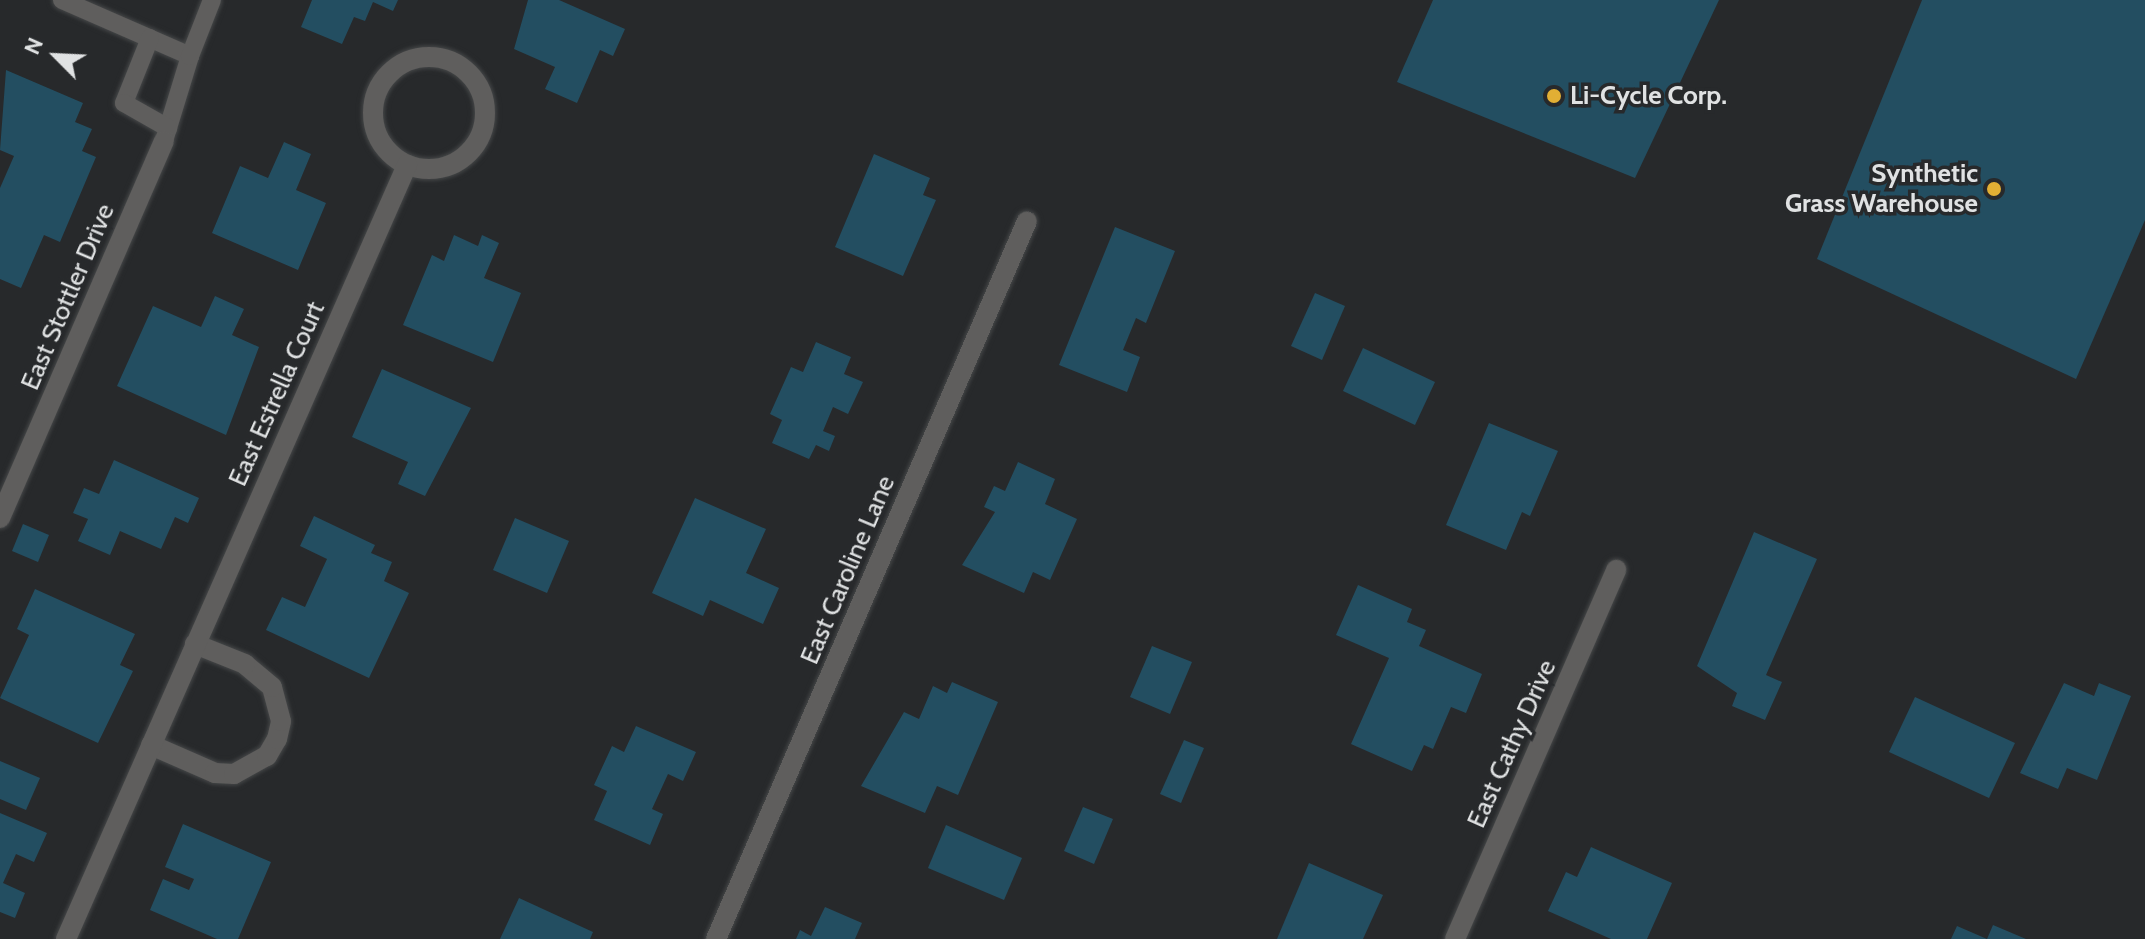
<!DOCTYPE html>
<html>
<head>
<meta charset="utf-8">
<style>
  body { margin:0 }
  #map { position:relative; width:2145px; height:939px; overflow:hidden; background:#27292b; font-family:Cabin,sans-serif }
  div>[style] { position:absolute }
  [style*='--x'] { left:calc(var(--x)*1px); top:calc(var(--y)*1px); width:calc(var(--w)*1px); rotate:calc(var(--a)*1deg) }
  .building>* { inset:0; background:#234e61 }
  .roads { filter:drop-shadow(0 0 2px #454748) drop-shadow(0 0 2px #454748) }
  .lane>* { height:18px; margin:-9px; padding:0 9px; transform-origin:9px; border-radius:9px; background:#5f5e5d }
  .street>* { height:20px; margin:-10px; padding:0 10px; transform-origin:10px; border-radius:10px; background:#5f5e5d }
  .street>.ring { margin:-10px; padding:0; box-sizing:content-box; background:none; border:20px solid #5f5e5d; border-radius:50% }
  .dots>* { width:22px; height:22px; translate:-50% -50%; box-sizing:border-box; border:4px solid #27292b; border-radius:50% }
  span { translate:-50% -50%; white-space:nowrap; text-align:center; line-height:1.15; -webkit-text-stroke:7px #27292b; paint-order:stroke }
  .poi-label { font-size:26px; color:#e0e2e3; font-weight:700 }
  .left { translate:0 -50%; text-align:left }
  .right { translate:-100% -50%; text-align:right }
  .street-label { font-size:26px; color:#e0e2e3 }
  .north { position:absolute; left:16px; top:16px; width:80px; height:80px; -webkit-text-stroke:6px #27292b; paint-order:stroke; rotate:294deg; font-size:22px; font-weight:700; line-height:32px; text-align:center; color:#e0e2e3 }
  .north::after { content:''; display:block; margin:auto; width:28px; height:36px; background:#e0e2e3; clip-path:polygon(50% 0,100% 100%,50% 72%,0 100%) }
</style>
</head>
<body>
<div id="map">
  <div class="building">
    <div style="clip-path:polygon(312px 0,398px 0,393px 11px,373px 2px,365px 21px,354px 17px,342px 44px,301px 27px)"></div>
    <div style="clip-path:polygon(528px 0,559px 0,625px 29px,613px 56px,600px 50px,577px 103px,545px 89px,555px 67px,514px 49px)"></div>
    <div style="clip-path:polygon(1433px 0,1719px 0,1635px 178px,1397px 82px)"></div>
    <div style="clip-path:polygon(1922px 0,2145px 0,2145px 220px,2076px 379px,1817px 259px)"></div>
    <div style="clip-path:polygon(6px 70px,83px 103px,75px 122px,92px 129px,82px 151px,96px 157px,60px 242px,44px 235px,21px 288px,0 279px,0 188px,14px 156px,0 150px)"></div>
    <div style="clip-path:polygon(284px 142px,311px 154px,296px 190px,326px 203px,298px 270px,212px 233px,240px 166px,268px 178px)"></div>
    <div style="clip-path:polygon(874px 154px,930px 178px,923px 195px,936px 200px,903px 276px,835px 247px)"></div>
    <div style="clip-path:polygon(1115px 227px,1175px 251px,1146px 323px,1136px 318px,1123px 350px,1140px 357px,1127px 392px,1059px 365px)"></div>
    <div style="clip-path:polygon(454px 235px,478px 246px,482px 235px,499px 243px,484px 278px,521px 293px,493px 362px,403px 325px,432px 255px,444px 261px)"></div>
    <div style="clip-path:polygon(1315px 293px,1345px 306px,1322px 360px,1291px 346px)"></div>
    <div style="clip-path:polygon(215px 296px,244px 309px,232px 335px,259px 347px,226px 435px,117px 386px,153px 306px,201px 327px)"></div>
    <div style="clip-path:polygon(816px 342px,851px 357px,844px 374px,863px 382px,848px 414px,833px 407px,823px 431px,835px 436px,829px 451px,816px 445px,809px 459px,772px 443px,782px 420px,770px 414px,791px 367px,803px 372px)"></div>
    <div style="clip-path:polygon(1363px 348px,1435px 382px,1415px 425px,1343px 391px)"></div>
    <div style="clip-path:polygon(382px 369px,471px 408px,425px 496px,398px 484px,408px 462px,352px 437px)"></div>
    <div style="clip-path:polygon(1489px 423px,1558px 451px,1530px 516px,1522px 512px,1506px 550px,1446px 525px)"></div>
    <div style="clip-path:polygon(114px 460px,199px 498px,188px 523px,175px 517px,161px 549px,120px 531px,110px 555px,78px 541px,88px 519px,73px 513px,84px 488px,99px 494px)"></div>
    <div style="clip-path:polygon(1018px 462px,1055px 479px,1045px 504px,1077px 519px,1050px 580px,1033px 572px,1024px 593px,962px 565px,995px 512px,984px 507px,994px 486px,1005px 491px)"></div>
    <div style="clip-path:polygon(695px 498px,766px 529px,746px 573px,779px 588px,763px 624px,710px 600px,703px 616px,652px 593px)"></div>
    <div style="clip-path:polygon(314px 516px,375px 545px,371px 553px,392px 562px,384px 581px,409px 593px,369px 678px,266px 630px,282px 597px,305px 607px,327px 559px,300px 546px)"></div>
    <div style="clip-path:polygon(515px 518px,569px 541px,547px 593px,493px 570px)"></div>
    <div style="clip-path:polygon(23px 524px,49px 535px,38px 562px,12px 551px)"></div>
    <div style="clip-path:polygon(1754px 532px,1817px 559px,1766px 675px,1782px 682px,1765px 720px,1732px 706px,1737px 693px,1697px 666px)"></div>
    <div style="clip-path:polygon(1358px 585px,1412px 609px,1407px 622px,1426px 630px,1419px 646px,1482px 674px,1466px 713px,1451px 707px,1433px 749px,1424px 745px,1412px 771px,1351px 744px,1389px 658px,1336px 635px)"></div>
    <div style="clip-path:polygon(35px 589px,135px 634px,120px 665px,133px 671px,98px 743px,0 698px,29px 635px,17px 629px)"></div>
    <div style="clip-path:polygon(1152px 646px,1192px 662px,1170px 714px,1130px 697px)"></div>
    <div style="clip-path:polygon(952px 682px,998px 702px,958px 795px,937px 786px,925px 813px,861px 786px,904px 712px,919px 719px,933px 686px,947px 693px)"></div>
    <div style="clip-path:polygon(2064px 683px,2094px 696px,2099px 683px,2131px 696px,2097px 780px,2067px 768px,2058px 789px,2020px 773px)"></div>
    <div style="clip-path:polygon(1915px 697px,2015px 743px,1989px 798px,1889px 752px)"></div>
    <div style="clip-path:polygon(636px 726px,696px 752px,683px 781px,668px 774px,652px 809px,663px 814px,650px 845px,594px 820px,607px 791px,594px 785px,612px 746px,624px 752px)"></div>
    <div style="clip-path:polygon(1184px 740px,1204px 748px,1181px 803px,1160px 794px)"></div>
    <div style="clip-path:polygon(0 761px,40px 778px,26px 810px,0 799px)"></div>
    <div style="clip-path:polygon(1083px 807px,1113px 819px,1094px 864px,1064px 851px)"></div>
    <div style="clip-path:polygon(0 813px,47px 833px,34px 862px,16px 854px,3px 883px,25px 893px,15px 918px,0 912px)"></div>
    <div style="clip-path:polygon(183px 824px,271px 862px,238px 939px,217px 939px,150px 910px,163px 879px,189px 890px,194px 879px,165px 867px)"></div>
    <div style="clip-path:polygon(946px 825px,1022px 858px,1004px 900px,928px 868px)"></div>
    <div style="clip-path:polygon(1591px 847px,1672px 883px,1647px 939px,1611px 939px,1548px 911px,1566px 872px,1577px 877px)"></div>
    <div style="clip-path:polygon(1309px 863px,1383px 895px,1363px 939px,1277px 939px)"></div>
    <div style="clip-path:polygon(519px 898px,593px 932px,590px 939px,500px 939px)"></div>
    <div style="clip-path:polygon(825px 907px,862px 923px,855px 939px,796px 939px,800px 930px,811px 936px)"></div>
    <div style="clip-path:polygon(1993px 925px,2026px 939px,1951px 939px,1957px 926px,1987px 939px)"></div>
  </div>
  <div class="roads">
    <div class="lane">
      <div style="--x:62;--y:0;--w:140;--a:23.6"></div>
      <div style="--x:190;--y:56;--w:89;--a:107"></div>
      <div style="--x:150;--y:38;--w:70;--a:111.8"></div>
      <div style="--x:124;--y:103;--w:51;--a:29.6"></div>
      <div style="--x:190;--y:56;--w:60;--a:-68.6"></div>
    </div>
    <div class="street">
      <div class="ring" style="left:373px;top:57px;width:92px;height:92px"></div>
      <div style="--x:0;--y:518;--w:411;--a:-66.5"></div>
      <div style="--x:151;--y:745;--w:70;--a:23.6"></div>
      <div style="--x:215;--y:773;--w:19;--a:3"></div>
      <div style="--x:234;--y:774;--w:38;--a:-29"></div>
      <div style="--x:267;--y:756;--w:20;--a:-60"></div>
      <div style="--x:277;--y:739;--w:18;--a:-77"></div>
      <div style="--x:281;--y:721;--w:35;--a:-105"></div>
      <div style="--x:272;--y:687;--w:35;--a:-140"></div>
      <div style="--x:245;--y:664;--w:54;--a:-158.2"></div>
      <div style="--x:66;--y:939;--w:846;--a:-66.22"></div>
      <div style="--x:716;--y:939;--w:782;--a:-66.58"></div>
      <div style="--x:1455;--y:939;--w:403;--a:-66.4"></div>
    </div>
  </div>
  <div class="dots">
    <div style="left:1554px;top:96px;background:#e2af34"></div>
    <div style="left:1994px;top:189px;background:#e2af34"></div>
  </div>
  <div class="poi-label">
    <span class="left" style="left:1570px;top:96px">Li-Cycle Corp.</span>
    <span class="right" style="left:1978px;top:189px">Synthetic<br>Grass Warehouse</span>
  </div>
  <div class="street-label">
    <span style="left:68px;top:297px;rotate:-67deg">East Stottler Drive</span>
    <span style="left:277px;top:394px;rotate:-66deg">East Estrella Court</span>
    <span style="left:848px;top:570px;rotate:-67deg">East Caroline Lane</span>
    <span style="left:1512px;top:744px;rotate:-66deg">East Cathy Drive</span>
  </div>
  <div class="north">N</div>
</div>
</body>
</html>
